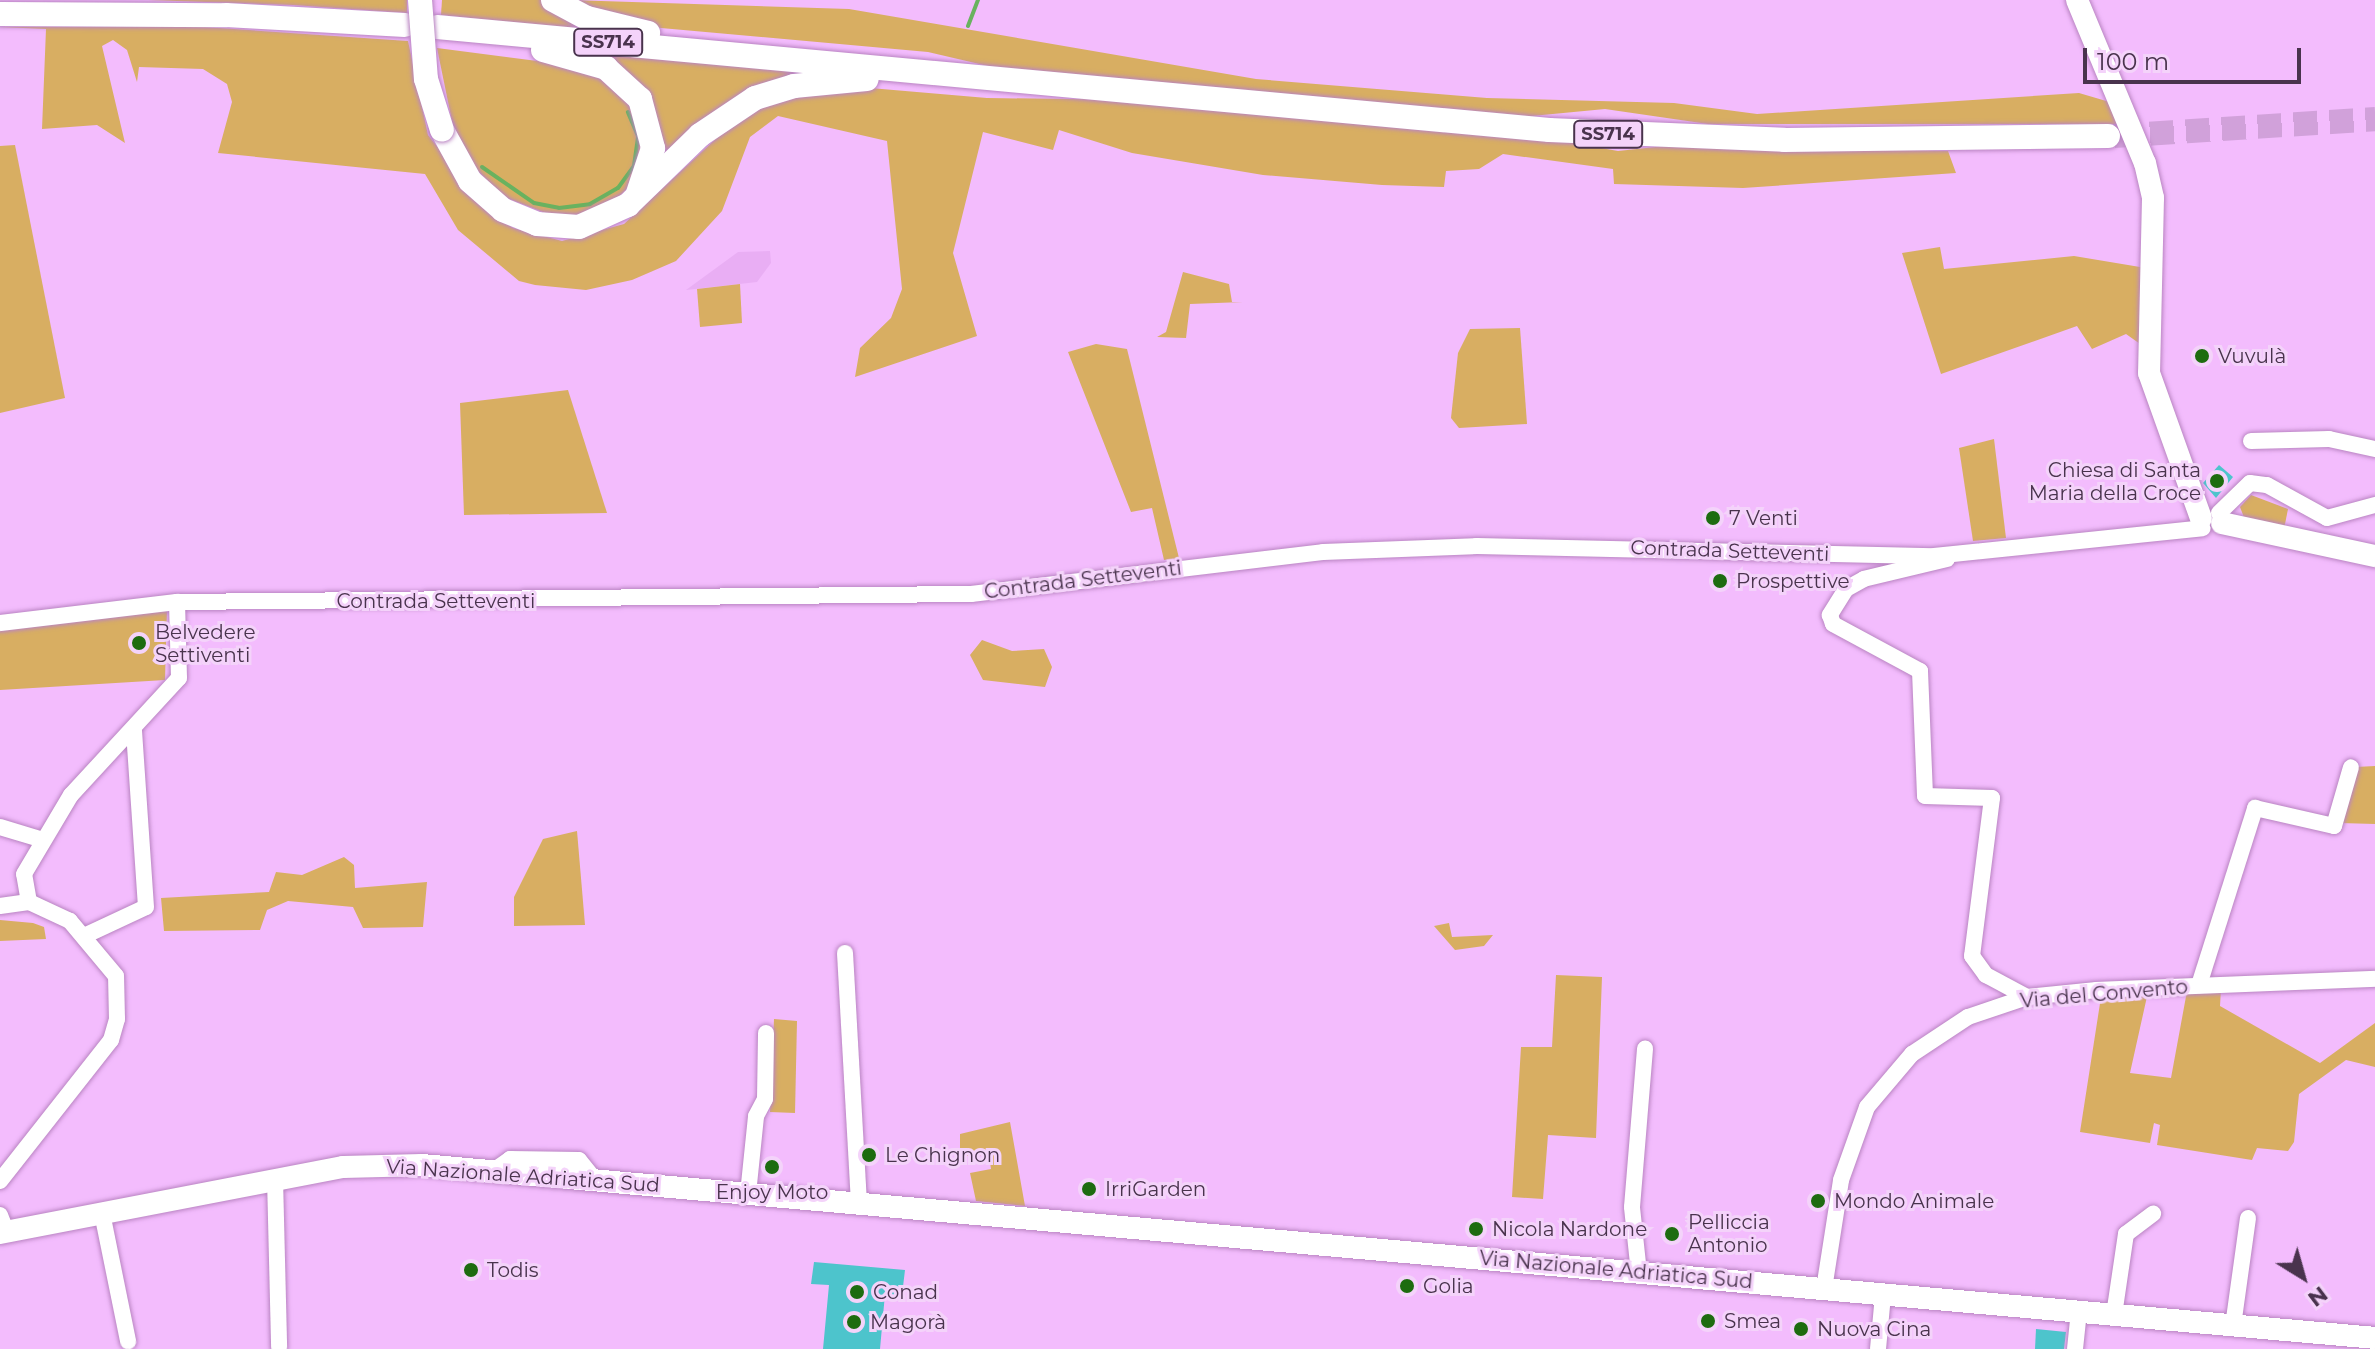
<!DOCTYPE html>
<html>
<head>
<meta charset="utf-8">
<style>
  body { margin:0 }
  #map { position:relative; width:2375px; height:1349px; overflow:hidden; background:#f3bcfd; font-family:Montserrat,sans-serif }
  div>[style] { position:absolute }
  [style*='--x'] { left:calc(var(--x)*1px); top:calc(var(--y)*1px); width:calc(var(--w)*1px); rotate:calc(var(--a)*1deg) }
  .built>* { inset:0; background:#e9aef4 }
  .green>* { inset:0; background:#d8ae62 }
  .stream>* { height:4px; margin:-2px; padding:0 2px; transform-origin:2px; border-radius:2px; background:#69b25f }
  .building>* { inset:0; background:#4dc4cc }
  .highway-tunnel>* { height:24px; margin-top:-12px; transform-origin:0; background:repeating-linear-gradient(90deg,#d1a1da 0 24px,transparent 0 36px) }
  .roads { filter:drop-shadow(0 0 2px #b984c2) drop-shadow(0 0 2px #b984c2) }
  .minor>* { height:16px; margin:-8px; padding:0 8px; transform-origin:8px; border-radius:8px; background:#fff }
  .major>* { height:22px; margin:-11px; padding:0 11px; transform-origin:11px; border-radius:11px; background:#fff }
  .highway>* { height:24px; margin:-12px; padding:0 12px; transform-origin:12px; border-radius:12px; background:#fff }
  .bridges { filter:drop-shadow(0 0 2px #b984c2) drop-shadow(0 0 2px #b984c2) }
  .highway-bridge>* { height:24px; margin:-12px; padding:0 12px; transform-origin:12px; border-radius:12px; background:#fff }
  .dots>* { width:22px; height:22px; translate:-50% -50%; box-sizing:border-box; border:4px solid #f4d3fa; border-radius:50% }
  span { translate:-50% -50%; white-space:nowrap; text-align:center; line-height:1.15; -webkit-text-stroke:6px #f4d3fa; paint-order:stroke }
  .shield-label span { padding:2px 6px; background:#f4d3fa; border:2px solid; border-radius:6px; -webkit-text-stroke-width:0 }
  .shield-label { font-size:18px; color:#49334d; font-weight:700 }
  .poi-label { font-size:20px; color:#49334d }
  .left { translate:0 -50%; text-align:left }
  .right { translate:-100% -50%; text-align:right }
  .street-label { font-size:20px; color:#49334d }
  .north { position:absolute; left:2263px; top:1237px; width:80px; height:80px; -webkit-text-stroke:6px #f4d3fa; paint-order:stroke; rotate:143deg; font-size:22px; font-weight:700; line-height:32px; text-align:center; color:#49334d }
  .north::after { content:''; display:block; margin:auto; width:28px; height:36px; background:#49334d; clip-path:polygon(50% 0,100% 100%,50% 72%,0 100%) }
  .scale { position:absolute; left:2083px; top:48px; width:218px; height:36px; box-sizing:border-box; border:4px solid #49334d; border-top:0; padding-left:10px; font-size:24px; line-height:28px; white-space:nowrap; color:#49334d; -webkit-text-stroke:6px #f4d3fa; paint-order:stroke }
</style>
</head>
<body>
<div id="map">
  <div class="built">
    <div style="clip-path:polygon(770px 251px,771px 263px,757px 282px,686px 290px,738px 252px)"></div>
  </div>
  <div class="green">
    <div style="clip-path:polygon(148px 0,407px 0,407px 13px,293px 5px)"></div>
    <div style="clip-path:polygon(442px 0,548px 0,586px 30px,441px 15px)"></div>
    <div style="clip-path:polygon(570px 0,849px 9px,1256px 79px,1487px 98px,1674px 103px,1757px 114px,2079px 93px,2113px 103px,2122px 124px,1708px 124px,1605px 109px,1521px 117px,1005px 70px,928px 52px,661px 28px,617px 20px)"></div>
    <div style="clip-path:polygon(190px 26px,408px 41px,428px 135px,491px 214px,513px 228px,562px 241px,624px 224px,746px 111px,835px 85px,987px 98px,1144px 100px,1533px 136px,1618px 151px,1684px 144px,1948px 151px,1956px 173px,1743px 188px,1614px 184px,1613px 169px,1503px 154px,1479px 169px,1446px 171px,1444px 187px,1382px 185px,1263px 175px,1132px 153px,1059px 130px,1053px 150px,983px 132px,953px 253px,977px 336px,855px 377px,860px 348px,891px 318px,902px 289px,887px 141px,778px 116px,750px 137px,722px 211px,676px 261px,632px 280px,586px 290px,535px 285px,519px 281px,458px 230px,425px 174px,218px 153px,232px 102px,227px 84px,203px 69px,139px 67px,137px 82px,127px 50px,113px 40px,102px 46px,125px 143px,97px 125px,42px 129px,46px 29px,0 27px)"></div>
    <div style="clip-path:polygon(437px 48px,584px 67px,628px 95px,645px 141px,631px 185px,614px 201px,581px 215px,551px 215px,504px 197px,476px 169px,455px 136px)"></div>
    <div style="clip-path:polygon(590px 52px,804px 71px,807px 75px,665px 164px,660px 137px)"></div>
    <div style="clip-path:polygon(15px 145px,65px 398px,0 413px,0 146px)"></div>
    <div style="clip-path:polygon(1940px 247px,1944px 269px,2074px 256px,2146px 268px,2143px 346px,2126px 334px,2092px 349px,2077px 326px,1941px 374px,1902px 253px)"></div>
    <div style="clip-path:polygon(1183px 272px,1229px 284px,1232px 302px,1243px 302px,1190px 304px,1186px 338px,1157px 337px,1166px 332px)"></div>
    <div style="clip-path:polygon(740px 284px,742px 323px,700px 327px,697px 289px)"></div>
    <div style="clip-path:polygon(1520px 328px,1527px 424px,1459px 428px,1451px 418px,1458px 353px,1470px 329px)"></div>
    <div style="clip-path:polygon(1096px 344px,1127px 349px,1179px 558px,1164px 560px,1152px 508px,1131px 512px,1068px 352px)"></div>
    <div style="clip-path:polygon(568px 390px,607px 513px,464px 515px,460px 403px)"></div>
    <div style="clip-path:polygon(1994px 439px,2006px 538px,1973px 541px,1959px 448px)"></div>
    <div style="clip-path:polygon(2251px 495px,2288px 509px,2284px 529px,2245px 520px,2240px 507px)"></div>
    <div style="clip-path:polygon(167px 610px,165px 680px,0 690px,0 630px)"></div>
    <div style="clip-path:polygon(982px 640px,1012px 651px,1044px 649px,1052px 667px,1045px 687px,983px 680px,970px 655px)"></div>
    <div style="clip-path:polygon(2375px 766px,2375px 824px,2340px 823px,2356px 767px)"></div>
    <div style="clip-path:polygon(577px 831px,585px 925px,514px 926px,514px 897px,543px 839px)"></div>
    <div style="clip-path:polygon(344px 857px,354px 865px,355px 888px,427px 882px,423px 927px,363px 928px,353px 907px,288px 901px,267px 910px,260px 930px,164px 931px,161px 898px,269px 892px,276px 872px,302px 875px)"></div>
    <div style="clip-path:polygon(0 920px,33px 923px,44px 927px,46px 939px,0 941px)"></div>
    <div style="clip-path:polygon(1449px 923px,1452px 937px,1493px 935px,1484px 946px,1455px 950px,1434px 926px)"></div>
    <div style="clip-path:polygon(1556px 975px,1602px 977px,1596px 1138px,1548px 1135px,1543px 1199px,1512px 1197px,1521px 1047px,1552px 1047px)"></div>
    <div style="clip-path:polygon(2221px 989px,2220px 1006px,2320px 1063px,2375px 1023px,2375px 1067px,2346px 1060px,2299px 1094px,2294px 1142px,2288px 1151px,2257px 1148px,2252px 1160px,2157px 1145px,2160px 1125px,2154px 1123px,2150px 1143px,2080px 1132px,2101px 997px,2148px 992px,2130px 1073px,2171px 1078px,2187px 991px)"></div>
    <div style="clip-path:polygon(774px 1019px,797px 1021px,795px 1113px,770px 1112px)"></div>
    <div style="clip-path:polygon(1010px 1122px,1025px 1206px,976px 1201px,970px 1173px,991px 1169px,989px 1155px,960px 1156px,960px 1134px)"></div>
  </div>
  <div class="stream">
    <div style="--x:968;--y:26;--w:28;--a:-69"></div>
    <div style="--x:482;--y:167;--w:63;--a:34.7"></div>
    <div style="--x:534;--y:203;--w:25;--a:11"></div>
    <div style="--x:559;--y:208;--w:31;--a:-7"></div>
    <div style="--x:590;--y:204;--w:32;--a:-30"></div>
    <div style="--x:618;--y:188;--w:27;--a:-54"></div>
    <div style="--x:634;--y:166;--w:30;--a:-82"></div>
    <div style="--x:638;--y:136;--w:26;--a:-113"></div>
  </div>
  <div class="building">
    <div style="clip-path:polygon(2219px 465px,2233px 477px,2216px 498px,2203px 483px)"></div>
    <div style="clip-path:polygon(814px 1262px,905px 1270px,902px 1295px,885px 1294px,880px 1349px,823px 1349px,829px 1285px,811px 1284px)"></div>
    <div style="clip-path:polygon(2036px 1329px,2066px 1332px,2064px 1349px,2035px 1349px)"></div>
  </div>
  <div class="highway-tunnel">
    <div style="--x:2114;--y:136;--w:262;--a:-3.7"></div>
  </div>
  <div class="roads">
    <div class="minor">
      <div style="--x:2251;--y:441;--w:78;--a:-1.5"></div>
      <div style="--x:2329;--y:439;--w:47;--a:12.3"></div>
      <div style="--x:2219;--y:513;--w:43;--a:-44.1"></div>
      <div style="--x:2250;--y:483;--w:17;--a:7"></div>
      <div style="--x:2267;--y:485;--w:68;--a:28.8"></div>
      <div style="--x:2327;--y:518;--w:50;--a:-15.2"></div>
      <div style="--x:1947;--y:559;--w:85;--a:166.5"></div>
      <div style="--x:1864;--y:579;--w:21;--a:151"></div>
      <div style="--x:1846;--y:589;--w:31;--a:122"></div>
      <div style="--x:1830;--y:615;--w:9;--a:72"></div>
      <div style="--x:1833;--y:624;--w:99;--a:28.4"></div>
      <div style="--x:1920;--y:671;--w:125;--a:87.7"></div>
      <div style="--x:1925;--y:796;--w:67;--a:1.7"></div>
      <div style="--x:1992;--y:798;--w:159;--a:97.2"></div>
      <div style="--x:1972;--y:956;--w:24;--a:54"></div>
      <div style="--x:1986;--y:975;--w:47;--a:28.2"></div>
      <div style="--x:0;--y:623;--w:178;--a:-6.8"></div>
      <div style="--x:177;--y:602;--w:794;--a:-0.58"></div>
      <div style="--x:971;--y:594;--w:354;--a:-6.8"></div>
      <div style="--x:1323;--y:552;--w:154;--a:-2.2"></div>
      <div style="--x:1477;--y:546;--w:457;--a:1.3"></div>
      <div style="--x:1934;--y:556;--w:270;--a:-5.9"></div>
      <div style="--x:0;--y:827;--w:42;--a:16.7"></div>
      <div style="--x:0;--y:906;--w:29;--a:-8"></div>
      <div style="--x:84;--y:936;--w:68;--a:-25.1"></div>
      <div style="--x:146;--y:907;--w:177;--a:-93.9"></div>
      <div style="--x:845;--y:953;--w:252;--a:86.8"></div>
      <div style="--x:2199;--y:985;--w:186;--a:-72.4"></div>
      <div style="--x:2255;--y:808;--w:81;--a:12.8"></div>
      <div style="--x:2334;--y:826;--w:61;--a:-73.9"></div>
      <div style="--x:493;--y:1171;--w:21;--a:-35"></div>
      <div style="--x:510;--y:1159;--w:69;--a:0.8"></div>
      <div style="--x:579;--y:1160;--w:26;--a:51"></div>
      <div style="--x:275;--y:1178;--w:169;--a:88.6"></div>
      <div style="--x:0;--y:1181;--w:179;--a:-51.8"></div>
      <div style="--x:111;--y:1040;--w:22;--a:-74"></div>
      <div style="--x:117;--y:1019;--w:43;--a:-91.3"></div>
      <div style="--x:116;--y:976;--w:72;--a:-129.9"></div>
      <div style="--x:70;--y:921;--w:45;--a:-155.1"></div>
      <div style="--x:29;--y:902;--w:28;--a:-100"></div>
      <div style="--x:24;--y:874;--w:92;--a:-59.3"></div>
      <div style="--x:71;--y:795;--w:159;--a:-47.3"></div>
      <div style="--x:179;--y:678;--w:76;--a:-91.5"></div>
      <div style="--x:748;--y:1194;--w:78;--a:-84.1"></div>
      <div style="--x:756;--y:1116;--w:19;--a:-62"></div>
      <div style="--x:765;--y:1099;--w:66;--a:-89.1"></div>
      <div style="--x:102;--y:1213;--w:131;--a:78.5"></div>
      <div style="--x:0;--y:1215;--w:17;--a:69"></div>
      <div style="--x:1639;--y:1273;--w:66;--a:-96.1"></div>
      <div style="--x:1632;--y:1207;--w:159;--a:-85.3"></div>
      <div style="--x:1824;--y:1289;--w:110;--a:-81.1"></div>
      <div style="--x:1841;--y:1180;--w:77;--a:-70.4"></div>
      <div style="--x:1867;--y:1107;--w:70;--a:-49.7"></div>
      <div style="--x:1912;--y:1054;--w:67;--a:-33.5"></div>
      <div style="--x:1968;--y:1017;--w:62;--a:-18.7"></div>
      <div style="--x:2027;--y:997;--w:70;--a:-5.7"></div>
      <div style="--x:2097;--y:990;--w:278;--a:-2.3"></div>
      <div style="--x:2114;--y:1315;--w:82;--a:-81.6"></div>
      <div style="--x:2126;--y:1234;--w:34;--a:-37"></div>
      <div style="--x:2233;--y:1326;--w:109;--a:-82.1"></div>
      <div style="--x:1878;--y:1349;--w:54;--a:-84.7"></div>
      <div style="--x:2075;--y:1349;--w:37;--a:-84"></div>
    </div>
    <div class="major">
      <div style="--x:2077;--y:0;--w:177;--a:67.4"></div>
      <div style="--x:2145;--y:163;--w:36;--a:77"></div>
      <div style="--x:2153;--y:198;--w:175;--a:91.3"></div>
      <div style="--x:2149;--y:373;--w:154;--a:70.3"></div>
      <div style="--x:2222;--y:523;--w:157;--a:12.2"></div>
      <div style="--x:0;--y:1233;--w:349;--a:-10.9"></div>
      <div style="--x:343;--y:1167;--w:79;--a:-1.5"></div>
      <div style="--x:422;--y:1165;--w:1961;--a:5.06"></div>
    </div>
    <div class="highway">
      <div style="--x:553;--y:0;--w:38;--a:28"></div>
      <div style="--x:587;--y:18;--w:63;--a:13.8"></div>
      <div style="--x:0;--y:14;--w:226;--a:0.3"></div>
      <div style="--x:226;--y:15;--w:179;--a:3.2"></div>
      <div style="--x:437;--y:27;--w:1117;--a:5.29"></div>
      <div style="--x:1549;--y:130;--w:235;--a:2.4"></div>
      <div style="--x:1784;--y:140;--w:324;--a:-0.7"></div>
      <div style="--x:543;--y:50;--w:66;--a:15.9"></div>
      <div style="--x:606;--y:68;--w:46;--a:42.4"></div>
      <div style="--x:640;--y:99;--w:51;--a:75.1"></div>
      <div style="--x:653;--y:148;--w:47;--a:108.4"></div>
      <div style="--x:442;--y:130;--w:58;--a:61.2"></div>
      <div style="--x:470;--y:181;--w:44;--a:41.3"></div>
      <div style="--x:503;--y:210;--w:37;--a:22"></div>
      <div style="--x:537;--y:224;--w:42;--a:4.1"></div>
      <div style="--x:579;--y:227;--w:54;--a:-24.2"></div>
      <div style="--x:628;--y:205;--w:100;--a:-44.2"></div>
      <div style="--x:700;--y:135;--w:66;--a:-33.9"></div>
      <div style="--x:755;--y:98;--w:41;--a:-17.1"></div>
      <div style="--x:794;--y:86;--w:73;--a:-5.5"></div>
    </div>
  </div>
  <div class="bridges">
    <div class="highway-bridge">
      <div style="--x:420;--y:0;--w:79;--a:85.7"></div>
      <div style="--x:426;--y:79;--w:53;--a:72.6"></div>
    </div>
  </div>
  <div class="dots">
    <div style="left:2202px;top:356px;background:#1d6c0f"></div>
    <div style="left:2217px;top:481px;background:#1d6c0f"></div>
    <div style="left:1713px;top:518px;background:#1d6c0f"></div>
    <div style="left:1720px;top:581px;background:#1d6c0f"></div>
    <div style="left:139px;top:643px;background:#1d6c0f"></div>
    <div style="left:869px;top:1155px;background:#1d6c0f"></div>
    <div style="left:772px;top:1167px;background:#1d6c0f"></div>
    <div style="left:1089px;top:1189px;background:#1d6c0f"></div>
    <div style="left:1818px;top:1201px;background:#1d6c0f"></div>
    <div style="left:1476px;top:1229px;background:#1d6c0f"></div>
    <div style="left:1672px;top:1234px;background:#1d6c0f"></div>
    <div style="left:471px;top:1270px;background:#1d6c0f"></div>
    <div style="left:1407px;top:1286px;background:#1d6c0f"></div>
    <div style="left:857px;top:1292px;background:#1d6c0f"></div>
    <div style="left:1708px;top:1321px;background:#1d6c0f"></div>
    <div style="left:854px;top:1322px;background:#1d6c0f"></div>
    <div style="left:1801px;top:1329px;background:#1d6c0f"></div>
  </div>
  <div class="shield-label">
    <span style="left:608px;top:42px">SS714</span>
    <span style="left:1608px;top:134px">SS714</span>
  </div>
  <div class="poi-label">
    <span class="left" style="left:2218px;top:356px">Vuvulà</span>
    <span class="right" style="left:2201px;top:482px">Chiesa di Santa<br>Maria della Croce</span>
    <span class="left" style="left:1729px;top:518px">7 Venti</span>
    <span class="left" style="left:1736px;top:581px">Prospettive</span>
    <span class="left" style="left:155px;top:644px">Belvedere<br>Settiventi</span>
    <span class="left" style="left:885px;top:1155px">Le Chignon</span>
    <span class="left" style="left:1105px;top:1189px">IrriGarden</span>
    <span style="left:772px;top:1192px">Enjoy Moto</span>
    <span class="left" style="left:1834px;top:1201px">Mondo Animale</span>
    <span class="left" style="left:1688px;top:1234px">Pelliccia<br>Antonio</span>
    <span class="left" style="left:1492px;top:1229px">Nicola Nardone</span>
    <span class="left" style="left:487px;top:1270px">Todis</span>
    <span class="left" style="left:1423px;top:1286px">Golia</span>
    <span class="left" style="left:873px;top:1292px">Conad</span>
    <span class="left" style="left:1724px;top:1321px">Smea</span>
    <span class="left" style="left:870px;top:1322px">Magorà</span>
    <span class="left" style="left:1817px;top:1329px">Nuova Cina</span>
  </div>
  <div class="street-label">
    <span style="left:1730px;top:551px;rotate:2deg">Contrada Setteventi</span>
    <span style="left:1083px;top:580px;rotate:-7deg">Contrada Setteventi</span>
    <span style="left:436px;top:601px">Contrada Setteventi</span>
    <span style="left:2104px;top:994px;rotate:-5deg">Via del Convento</span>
    <span style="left:523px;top:1176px;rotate:4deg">Via Nazionale Adriatica Sud</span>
    <span style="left:1616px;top:1270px;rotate:5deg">Via Nazionale Adriatica Sud</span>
  </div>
  <div class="north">N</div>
  <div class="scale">100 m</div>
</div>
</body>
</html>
